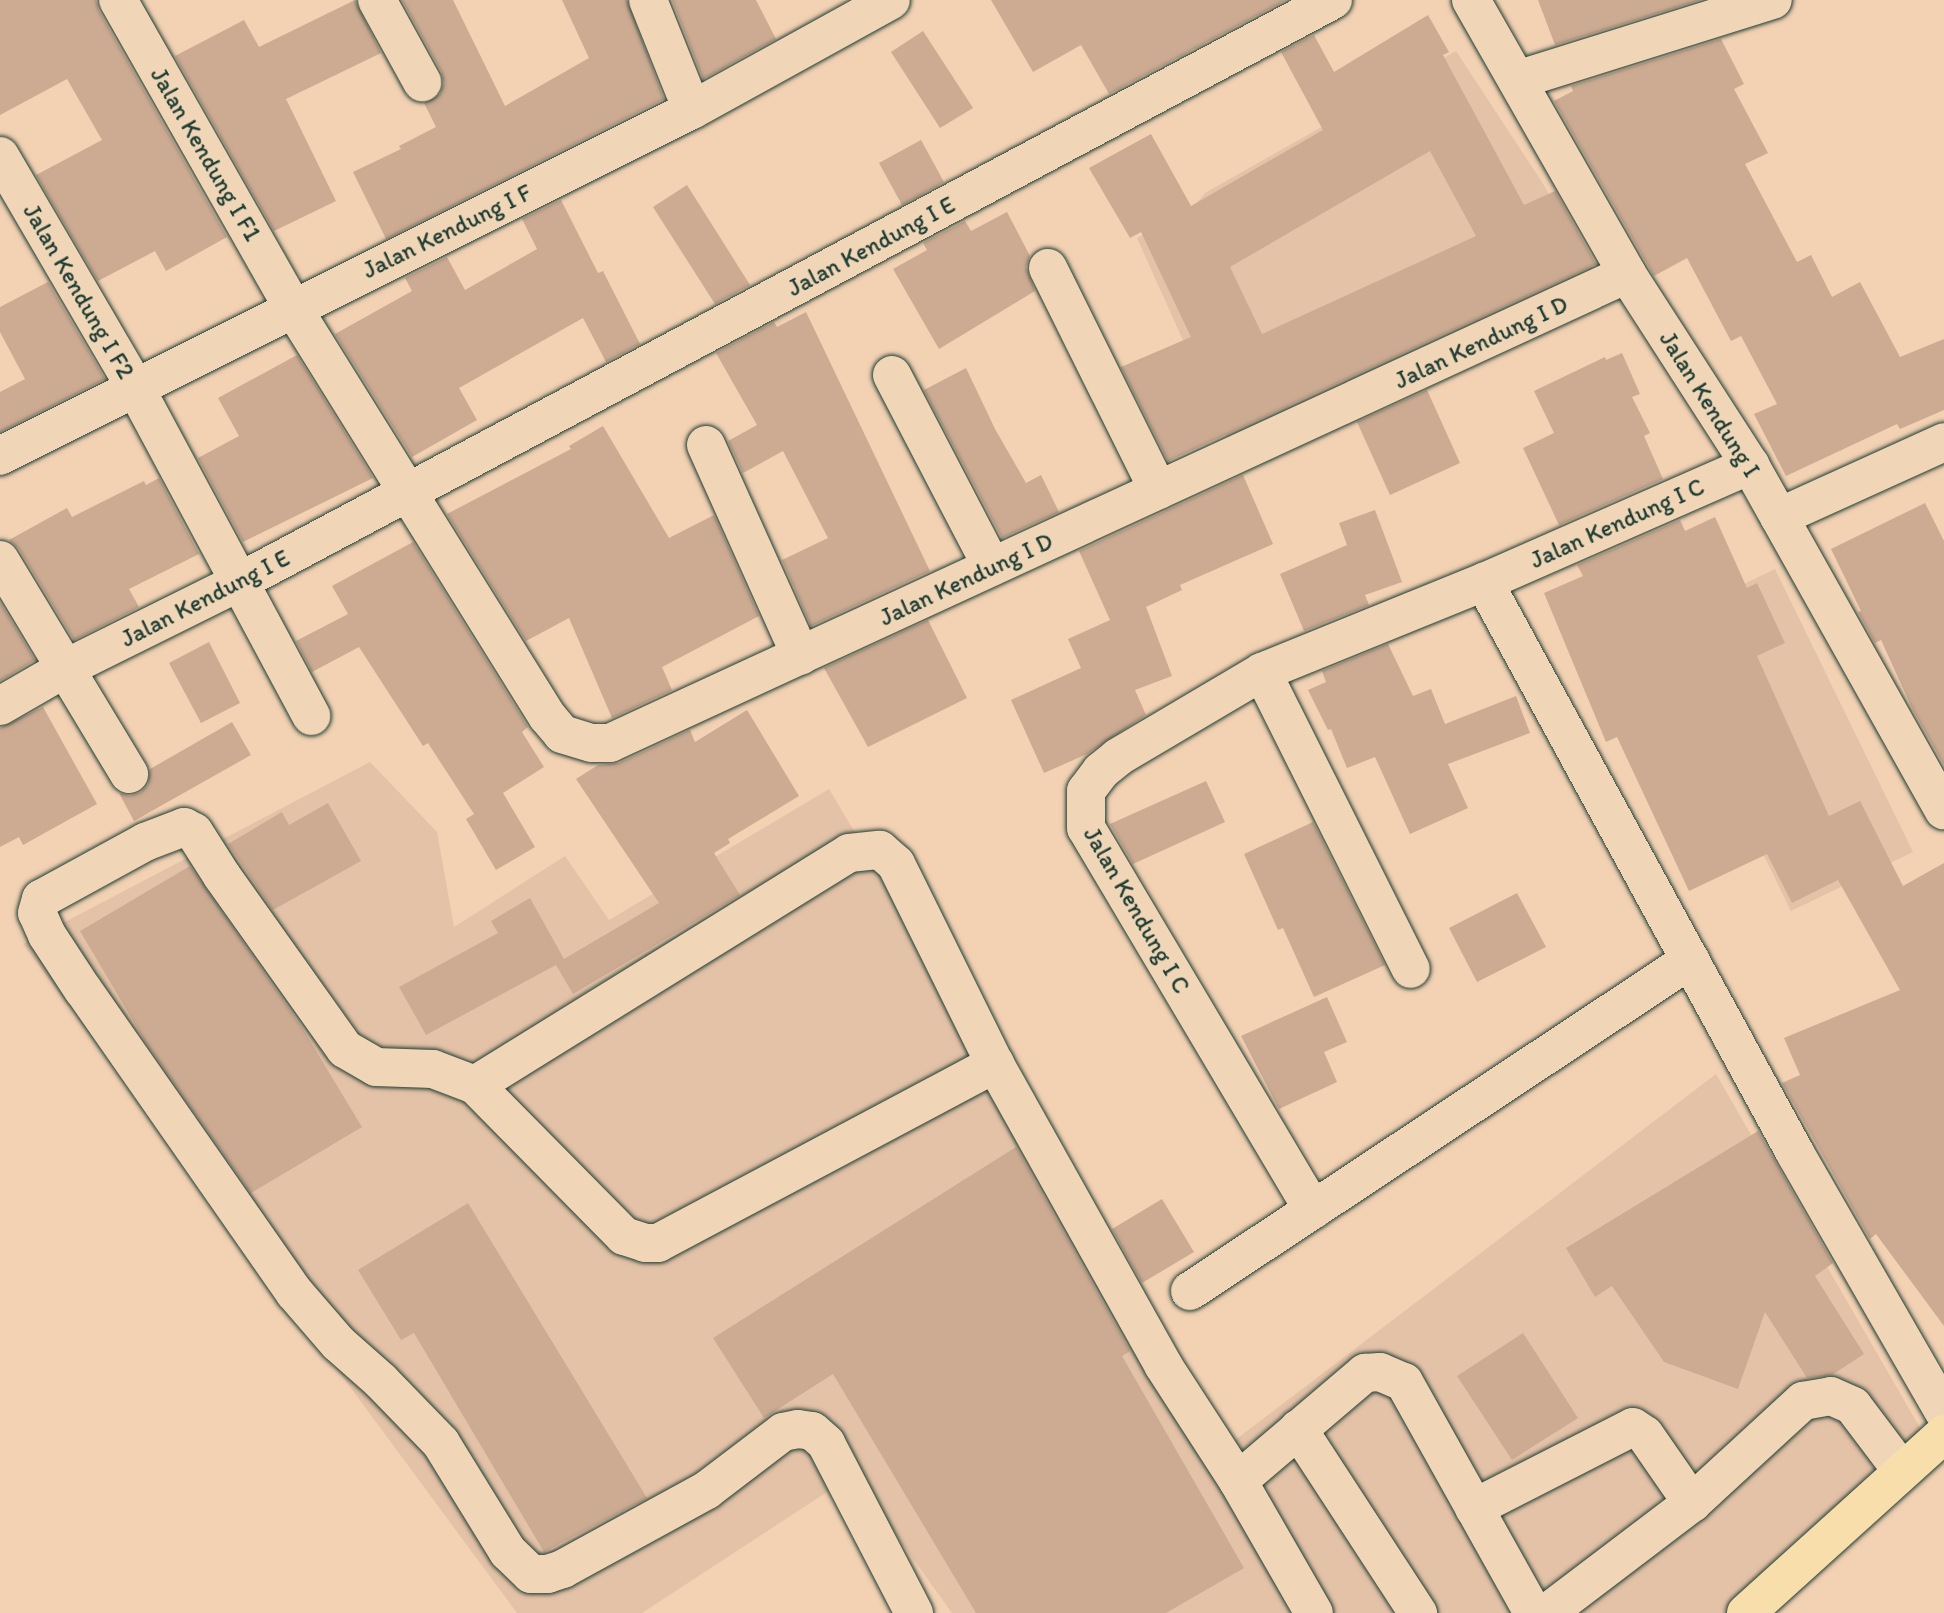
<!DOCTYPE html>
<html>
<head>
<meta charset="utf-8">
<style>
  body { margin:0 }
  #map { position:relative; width:1944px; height:1613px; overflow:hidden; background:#f3d1b3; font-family:Itim,sans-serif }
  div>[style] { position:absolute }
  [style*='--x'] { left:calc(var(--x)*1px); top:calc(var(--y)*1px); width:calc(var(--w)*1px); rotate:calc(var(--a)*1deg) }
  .built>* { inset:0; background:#e4c2a7 }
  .building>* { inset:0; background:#cdaa92 }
  .roads { filter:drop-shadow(0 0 2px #1f3d34) drop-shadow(0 0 2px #1f3d34) }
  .minor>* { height:38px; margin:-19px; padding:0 19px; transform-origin:19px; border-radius:19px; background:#f0d6b7 }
  .major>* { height:38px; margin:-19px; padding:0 19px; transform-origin:19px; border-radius:19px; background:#f8deab }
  span { translate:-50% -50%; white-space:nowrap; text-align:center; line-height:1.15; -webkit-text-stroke:6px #f0d6b7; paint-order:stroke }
  .street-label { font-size:24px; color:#1f3d34 }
</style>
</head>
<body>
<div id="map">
  <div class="built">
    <div style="clip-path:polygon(1456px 51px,1542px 182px,1597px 276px,1231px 447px,1137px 238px,1190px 211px,1205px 193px)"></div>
    <div style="clip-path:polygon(1775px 569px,1913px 852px,1791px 911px,1653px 628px)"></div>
    <div style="clip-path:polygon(370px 762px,437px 832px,454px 927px,565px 856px,609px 920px,829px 789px,1222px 1450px,1716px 1074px,1930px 1445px,1746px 1613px,952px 1613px,853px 1475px,642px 1613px,517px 1613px,23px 944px)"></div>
  </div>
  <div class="building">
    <div style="clip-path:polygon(0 0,96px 0,99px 11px,227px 237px,166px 271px,155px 251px,98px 281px,36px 175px,102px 140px,67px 79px,0 115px)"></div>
    <div style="clip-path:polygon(355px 0,381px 53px,286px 99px,336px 201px,274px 231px,175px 56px,244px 20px,259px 47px)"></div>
    <div style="clip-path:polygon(402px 0,453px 0,505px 106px,589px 58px,562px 0,627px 0,664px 99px,386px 239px,353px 172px,401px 149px,399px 146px,436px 127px,424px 103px,440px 94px,444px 83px,441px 71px)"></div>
    <div style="clip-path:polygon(672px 0,756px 0,776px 39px,703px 79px)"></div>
    <div style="clip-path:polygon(991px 0,1286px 0,1109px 94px,1081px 45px,1033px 72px)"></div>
    <div style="clip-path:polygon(1538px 0,1700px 0,1555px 45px)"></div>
    <div style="clip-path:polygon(evenodd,1428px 15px,1449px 52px,1443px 55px,1524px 205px,1555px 191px,1596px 264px,1168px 461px,1121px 367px,1191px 337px,1141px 232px,1130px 238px,1089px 168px,1151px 134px,1191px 206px,1323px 130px,1281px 52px,1314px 35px,1334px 72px,1428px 15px,1430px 151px,1476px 236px,1262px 334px,1230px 267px,1430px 151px)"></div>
    <div style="clip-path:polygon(923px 31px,973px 108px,940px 128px,891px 52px)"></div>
    <div style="clip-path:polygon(1721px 39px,1744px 84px,1734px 89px,1768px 153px,1745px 164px,1797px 262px,1811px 255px,1832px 297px,1860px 282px,1900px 357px,1944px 339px,1944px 410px,1900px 429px,1897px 424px,1786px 476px,1754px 414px,1777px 404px,1741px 336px,1731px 341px,1687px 258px,1654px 276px,1554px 101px,1573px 91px,1571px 86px)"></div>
    <div style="clip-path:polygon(921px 140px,944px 182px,902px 205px,879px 163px)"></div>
    <div style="clip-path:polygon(687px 185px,750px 285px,715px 304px,653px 207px)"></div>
    <div style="clip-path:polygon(561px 200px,598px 273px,603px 271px,640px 344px,606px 362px,583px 318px,459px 388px,477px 420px,412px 457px,335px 334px,412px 291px,405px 278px,447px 257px,465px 290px,537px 249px,522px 219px)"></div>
    <div style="clip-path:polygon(1007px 212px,1030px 256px,1026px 267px,1035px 291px,939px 349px,893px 269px,927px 250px,923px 243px,965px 221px,971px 231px)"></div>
    <div style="clip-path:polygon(48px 282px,105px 379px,0 432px,0 392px,25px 379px,0 332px,0 307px)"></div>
    <div style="clip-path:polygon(806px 312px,930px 571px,811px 626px,782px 560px,828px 538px,783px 451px,743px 473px,728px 441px,757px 425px,716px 353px,774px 322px,777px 327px)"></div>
    <div style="clip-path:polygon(1622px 353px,1640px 394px,1632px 397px,1650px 433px,1644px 436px,1663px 479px,1559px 525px,1523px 448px,1554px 433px,1534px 391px,1605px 357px,1606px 360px)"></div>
    <div style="clip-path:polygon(297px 355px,373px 478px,243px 542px,198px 458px,239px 436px,218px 398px)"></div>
    <div style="clip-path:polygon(966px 368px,995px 429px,1026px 483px,1041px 475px,1059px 512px,1002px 538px,924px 390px)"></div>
    <div style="clip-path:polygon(1427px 390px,1460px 463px,1390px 495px,1357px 422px)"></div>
    <div style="clip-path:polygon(603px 426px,669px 538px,714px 515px,759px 616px,662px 667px,672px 690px,612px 718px,569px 618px,526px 641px,447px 514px,571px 449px,569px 446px)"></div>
    <div style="clip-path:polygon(1243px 475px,1273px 544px,1180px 585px,1182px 590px,1146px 607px,1172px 676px,1135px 690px,1146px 715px,1087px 754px,1044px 773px,1011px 700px,1081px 668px,1068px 639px,1110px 620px,1079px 551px)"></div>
    <div style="clip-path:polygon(159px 478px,199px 554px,129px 589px,139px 607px,74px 640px,19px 549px,9px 540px,67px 508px,72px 517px,144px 481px,146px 485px)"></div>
    <div style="clip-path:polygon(1925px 503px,1944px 541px,1944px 765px,1912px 708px,1881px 640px,1875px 643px,1858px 612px,1861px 611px,1831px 549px)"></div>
    <div style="clip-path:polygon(1375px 510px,1402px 582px,1365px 595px,1369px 605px,1304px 631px,1280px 574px,1347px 545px,1339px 523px)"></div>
    <div style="clip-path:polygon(1715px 517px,1747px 588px,1757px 583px,1785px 643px,1757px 656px,1829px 816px,1860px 801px,1903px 886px,1944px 863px,1944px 1326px,1876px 1234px,1870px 1239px,1782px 1083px,1800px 1075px,1784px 1038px,1900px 990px,1838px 880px,1792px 903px,1767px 854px,1689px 891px,1617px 737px,1606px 742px,1544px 593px,1583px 576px,1577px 565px,1680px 520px,1685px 531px)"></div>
    <div style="clip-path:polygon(413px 542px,528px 727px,522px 732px,544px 767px,503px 793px,535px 847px,496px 870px,466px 819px,474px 814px,428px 743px,423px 746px,359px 647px,312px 672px,296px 641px,348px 614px,332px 586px)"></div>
    <div style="clip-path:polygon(0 602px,35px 660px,0 681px)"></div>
    <div style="clip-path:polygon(928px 620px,967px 698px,868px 747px,824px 668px)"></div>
    <div style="clip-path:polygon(209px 642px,240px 703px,201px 723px,169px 663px)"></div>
    <div style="clip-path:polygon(1388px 644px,1413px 696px,1431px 689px,1445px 724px,1516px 696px,1530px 733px,1448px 764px,1468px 808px,1410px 834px,1375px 757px,1347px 768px,1331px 729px,1328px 730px,1308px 690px,1326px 682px,1322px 671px)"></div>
    <div style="clip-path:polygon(43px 707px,97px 804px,23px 845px,19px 837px,0 847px,0 728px)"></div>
    <div style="clip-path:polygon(747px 710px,799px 796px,728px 839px,730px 843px,714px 853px,740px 895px,573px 994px,556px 965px,426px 1035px,399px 987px,498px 933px,491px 921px,530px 898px,564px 959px,659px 903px,576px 779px,598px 765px,619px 763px,690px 730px,695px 742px)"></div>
    <div style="clip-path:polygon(232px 722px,251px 755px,134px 821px,119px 793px,130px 796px,141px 792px,148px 784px,150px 769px)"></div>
    <div style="clip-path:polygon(1206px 781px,1225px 822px,1133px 864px,1110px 824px)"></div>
    <div style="clip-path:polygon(328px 803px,361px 861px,273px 910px,228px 844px,282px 812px,289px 825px)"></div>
    <div style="clip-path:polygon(1313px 822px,1385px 965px,1314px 997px,1283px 928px,1278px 930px,1244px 854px)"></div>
    <div style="clip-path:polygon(190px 866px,301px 1026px,362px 1127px,251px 1193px,145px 1041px,80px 931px)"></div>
    <div style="clip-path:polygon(1517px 893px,1546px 947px,1477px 982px,1449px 928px)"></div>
    <div style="clip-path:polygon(1327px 997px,1347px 1042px,1324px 1052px,1337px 1082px,1279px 1109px,1241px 1036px)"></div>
    <div style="clip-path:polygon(1758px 1131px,1833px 1263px,1815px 1276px,1864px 1354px,1832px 1375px,1807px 1378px,1765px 1312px,1738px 1389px,1664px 1362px,1612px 1286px,1595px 1297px,1566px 1248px)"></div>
    <div style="clip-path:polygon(1016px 1147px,1130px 1351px,1122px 1356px,1244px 1568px,1166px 1613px,976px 1613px,833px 1374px,764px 1418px,713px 1338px)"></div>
    <div style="clip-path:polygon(1162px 1199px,1194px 1252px,1142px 1283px,1112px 1229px)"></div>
    <div style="clip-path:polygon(468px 1203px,647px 1498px,544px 1552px,414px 1333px,401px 1340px,358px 1270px)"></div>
    <div style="clip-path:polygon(1523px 1333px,1578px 1418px,1512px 1460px,1457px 1376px)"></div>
  </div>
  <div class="roads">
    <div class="minor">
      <div style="--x:118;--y:0;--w:354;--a:60.4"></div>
      <div style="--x:293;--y:308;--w:481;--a:58.1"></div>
      <div style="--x:547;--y:716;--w:23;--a:50"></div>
      <div style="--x:562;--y:734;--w:31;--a:17"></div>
      <div style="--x:592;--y:743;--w:18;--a:0"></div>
      <div style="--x:610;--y:743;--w:1120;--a:-24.76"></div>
      <div style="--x:377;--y:0;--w:94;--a:61.2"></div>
      <div style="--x:648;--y:0;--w:118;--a:68.2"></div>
      <div style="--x:1471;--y:0;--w:315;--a:60.3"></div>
      <div style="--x:1627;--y:274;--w:227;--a:57.2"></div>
      <div style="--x:1750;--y:465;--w:396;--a:60.7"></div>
      <div style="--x:1517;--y:80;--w:268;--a:-17.4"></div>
      <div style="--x:0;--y:156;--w:270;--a:59.7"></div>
      <div style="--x:136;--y:389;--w:371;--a:61.8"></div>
      <div style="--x:1048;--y:268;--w:248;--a:63.6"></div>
      <div style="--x:892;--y:375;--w:216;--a:62.5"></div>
      <div style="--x:706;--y:445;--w:231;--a:65.8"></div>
      <div style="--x:0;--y:456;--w:774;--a:-26.57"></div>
      <div style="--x:692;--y:110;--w:227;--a:-28.9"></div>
      <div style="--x:1779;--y:517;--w:181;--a:-24.4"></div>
      <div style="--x:0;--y:560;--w:250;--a:58.9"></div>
      <div style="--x:1484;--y:582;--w:650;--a:61.42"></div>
      <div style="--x:1795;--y:1153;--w:299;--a:60.1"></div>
      <div style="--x:1262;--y:672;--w:332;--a:63.4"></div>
      <div style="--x:0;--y:706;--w:74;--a:-30"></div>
      <div style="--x:64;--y:669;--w:198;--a:-26.4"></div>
      <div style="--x:241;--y:581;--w:1237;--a:-28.02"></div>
      <div style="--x:475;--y:1085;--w:440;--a:-31.8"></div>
      <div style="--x:849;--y:853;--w:31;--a:-6"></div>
      <div style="--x:880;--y:850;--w:21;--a:41"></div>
      <div style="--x:896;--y:864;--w:223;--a:63.7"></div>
      <div style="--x:995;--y:1064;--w:345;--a:60.8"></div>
      <div style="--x:1163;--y:1365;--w:138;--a:57.1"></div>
      <div style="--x:1238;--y:1481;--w:167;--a:-40.4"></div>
      <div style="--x:1365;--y:1373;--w:15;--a:-4"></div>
      <div style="--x:1380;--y:1372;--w:26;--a:23"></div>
      <div style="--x:1404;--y:1382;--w:265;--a:60.8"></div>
      <div style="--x:1313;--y:1210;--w:444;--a:-120.7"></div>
      <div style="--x:1086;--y:828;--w:37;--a:-90"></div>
      <div style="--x:1086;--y:791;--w:25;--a:-53"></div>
      <div style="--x:1101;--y:771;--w:22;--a:-39"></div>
      <div style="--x:1118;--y:757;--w:167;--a:-30.6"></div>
      <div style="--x:1262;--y:672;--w:240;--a:-22.1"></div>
      <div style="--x:1484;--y:582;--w:291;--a:-23.7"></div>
      <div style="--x:1190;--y:1291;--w:600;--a:-33.5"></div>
      <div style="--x:1298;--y:1429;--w:220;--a:56.9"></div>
      <div style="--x:1238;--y:1481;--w:152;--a:60.1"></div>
      <div style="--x:1474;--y:1508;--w:178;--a:-27"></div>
      <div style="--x:1633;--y:1427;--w:14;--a:34"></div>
      <div style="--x:1645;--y:1435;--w:83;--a:55.3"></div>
      <div style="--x:914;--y:1613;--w:191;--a:-117.4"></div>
      <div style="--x:826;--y:1443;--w:18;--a:-139"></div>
      <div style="--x:812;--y:1431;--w:14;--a:-172"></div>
      <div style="--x:798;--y:1429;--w:15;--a:169"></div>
      <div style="--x:783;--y:1432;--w:96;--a:142.7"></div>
      <div style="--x:707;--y:1490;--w:164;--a:151.3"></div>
      <div style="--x:563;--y:1569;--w:16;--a:162"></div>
      <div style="--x:548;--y:1574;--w:17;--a:180"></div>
      <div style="--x:531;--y:1574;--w:32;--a:-136"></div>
      <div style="--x:508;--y:1552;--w:128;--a:-121.6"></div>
      <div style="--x:441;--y:1443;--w:86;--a:-134.1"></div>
      <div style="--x:381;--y:1381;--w:57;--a:-138.5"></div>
      <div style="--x:338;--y:1343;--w:67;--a:-130.8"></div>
      <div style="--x:294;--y:1292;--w:368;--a:-124.9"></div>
      <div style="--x:83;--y:990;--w:66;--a:-123.2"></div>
      <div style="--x:47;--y:935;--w:24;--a:-114"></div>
      <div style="--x:37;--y:913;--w:15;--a:-74"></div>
      <div style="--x:41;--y:899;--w:119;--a:-28.7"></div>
      <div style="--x:145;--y:842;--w:42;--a:-21"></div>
      <div style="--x:184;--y:827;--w:11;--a:27"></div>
      <div style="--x:194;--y:832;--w:52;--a:57.5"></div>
      <div style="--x:222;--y:876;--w:212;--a:54.6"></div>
      <div style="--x:345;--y:1049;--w:36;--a:30"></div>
      <div style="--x:376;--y:1067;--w:57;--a:2"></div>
      <div style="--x:433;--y:1069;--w:45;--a:20.9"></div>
      <div style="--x:475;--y:1085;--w:212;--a:45.4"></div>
      <div style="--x:624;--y:1236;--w:22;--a:18"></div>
      <div style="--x:645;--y:1243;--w:13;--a:0"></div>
      <div style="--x:658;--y:1243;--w:382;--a:-28"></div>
      <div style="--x:1547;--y:1613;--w:182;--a:-37.2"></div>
      <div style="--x:1692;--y:1503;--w:151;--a:-42.6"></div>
      <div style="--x:1803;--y:1401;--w:28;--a:-10"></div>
      <div style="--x:1831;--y:1396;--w:24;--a:24"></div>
      <div style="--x:1853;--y:1406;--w:81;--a:53"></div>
    </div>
    <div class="major">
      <div style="--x:1746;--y:1613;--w:267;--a:-42.1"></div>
    </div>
  </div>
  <div class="street-label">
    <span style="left:206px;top:154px;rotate:60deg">Jalan Kendung I F1</span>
    <span style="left:447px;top:231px;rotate:-26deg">Jalan Kendung I F</span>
    <span style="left:871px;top:246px;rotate:-28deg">Jalan Kendung I E</span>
    <span style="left:79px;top:291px;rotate:60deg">Jalan Kendung I F2</span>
    <span style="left:1481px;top:342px;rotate:-25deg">Jalan Kendung I D</span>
    <span style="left:1710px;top:404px;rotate:58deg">Jalan Kendung I</span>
    <span style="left:1617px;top:523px;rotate:-24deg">Jalan Kendung I C</span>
    <span style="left:966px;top:579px;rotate:-25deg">Jalan Kendung I D</span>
    <span style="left:205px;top:598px;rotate:-27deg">Jalan Kendung I E</span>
    <span style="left:1137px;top:910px;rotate:60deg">Jalan Kendung I C</span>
  </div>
</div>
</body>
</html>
